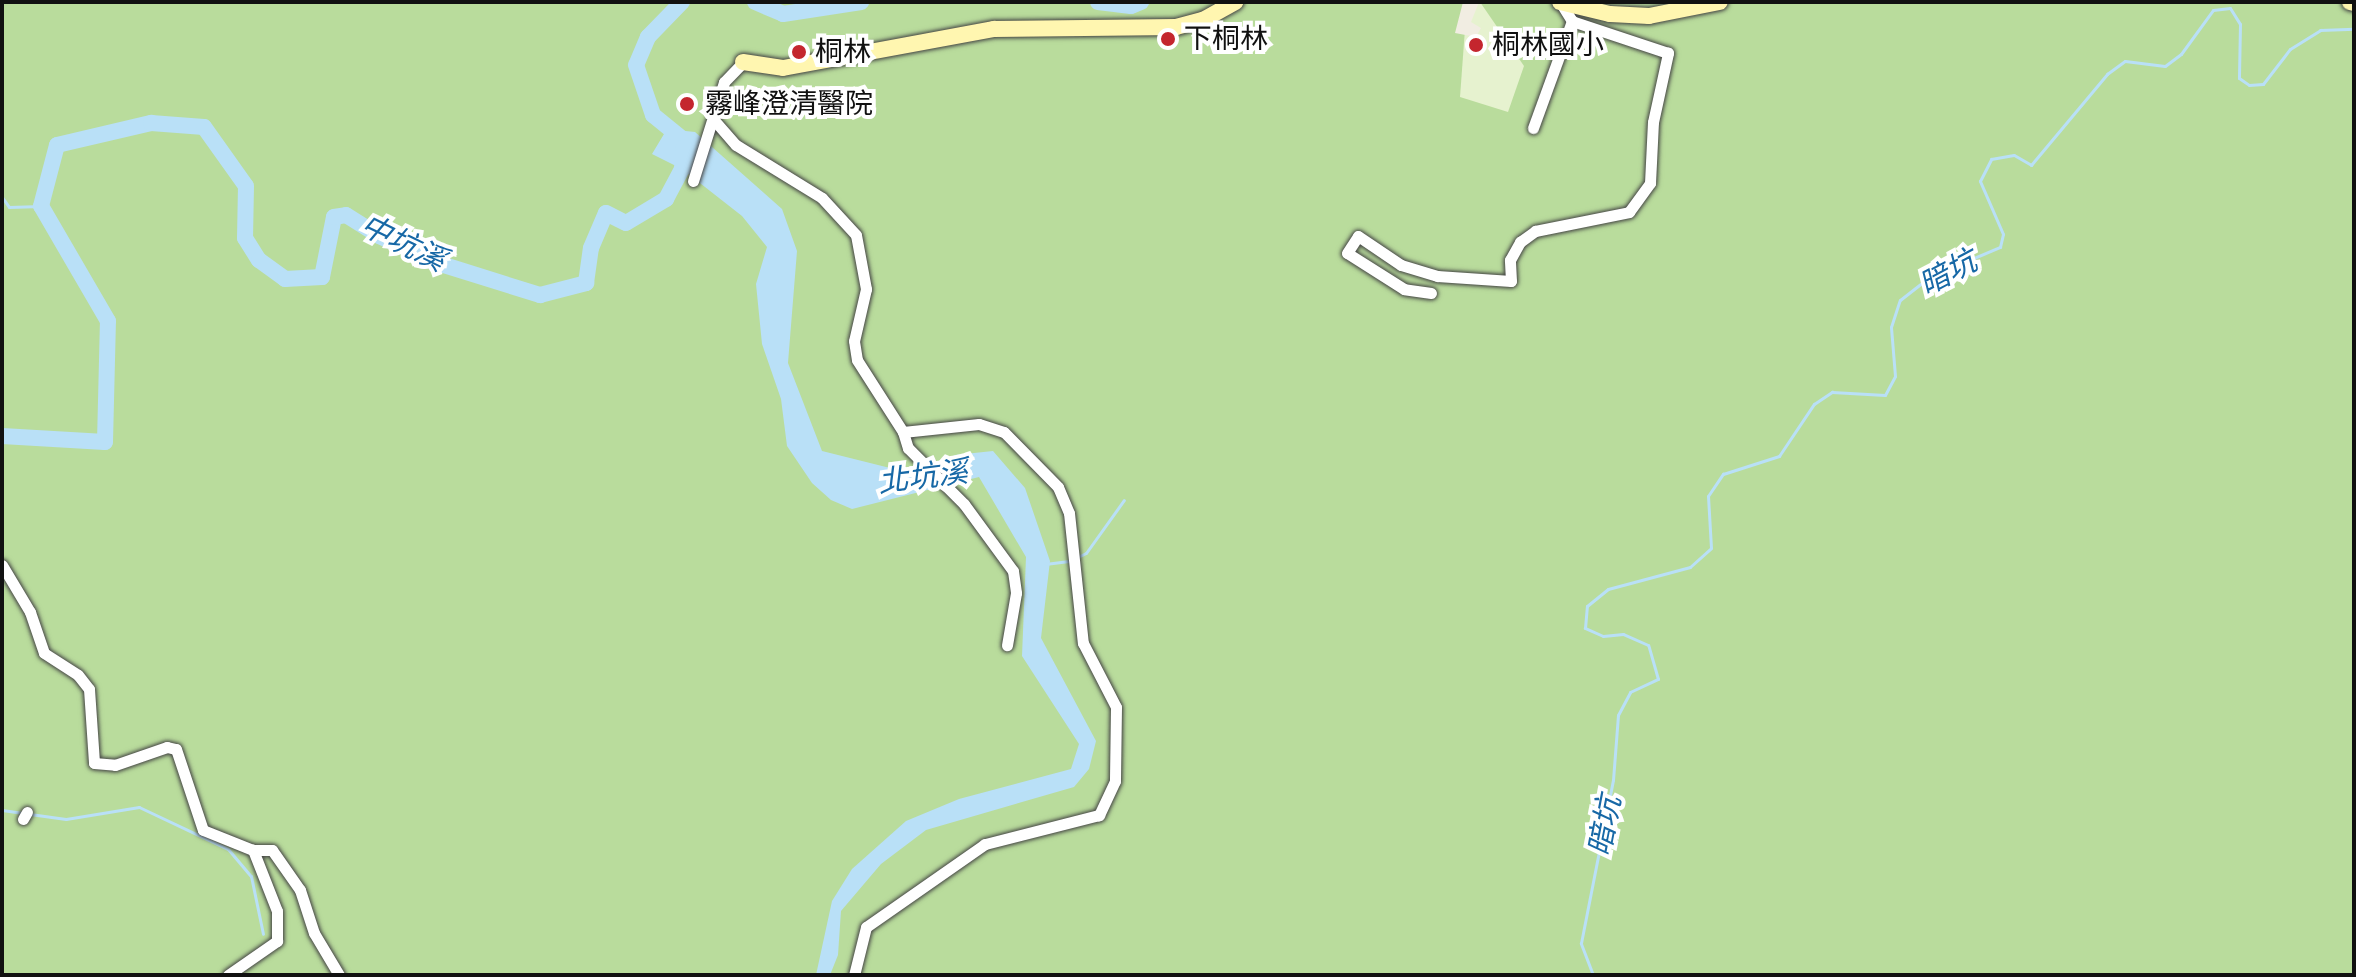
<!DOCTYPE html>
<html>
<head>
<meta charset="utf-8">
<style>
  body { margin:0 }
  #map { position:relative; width:2356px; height:977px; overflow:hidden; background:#fffdf5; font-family:"Times New Roman","Noto Sans TC",serif }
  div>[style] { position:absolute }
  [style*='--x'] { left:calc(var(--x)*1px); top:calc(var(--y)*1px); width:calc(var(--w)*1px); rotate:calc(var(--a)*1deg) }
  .forest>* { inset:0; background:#b9dc9c }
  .pitch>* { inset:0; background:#e6f2cf }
  .plaza>* { inset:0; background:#f1ede2 }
  .water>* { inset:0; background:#b9e0f7 }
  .stream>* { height:3px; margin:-1.5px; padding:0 1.5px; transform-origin:1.5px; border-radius:1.5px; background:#b9e0f7 }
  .river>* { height:16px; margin:-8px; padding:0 8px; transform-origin:8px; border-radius:8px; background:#b9e0f7 }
  .roads { filter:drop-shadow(0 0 2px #444) drop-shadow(0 0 2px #444) }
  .street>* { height:11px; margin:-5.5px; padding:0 5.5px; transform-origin:5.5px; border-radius:5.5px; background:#fff }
  .secondary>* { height:16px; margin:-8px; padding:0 8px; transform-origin:8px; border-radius:8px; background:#fff6b0 }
  .dots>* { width:22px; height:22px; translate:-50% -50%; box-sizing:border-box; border:4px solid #fff; border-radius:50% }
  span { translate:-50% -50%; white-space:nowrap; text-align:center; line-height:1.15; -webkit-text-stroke:8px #fff; paint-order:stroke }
  .poi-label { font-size:28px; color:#111 }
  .left { translate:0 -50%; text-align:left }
  .water-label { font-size:30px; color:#1768a6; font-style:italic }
  .frame { position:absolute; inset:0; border:4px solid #111; pointer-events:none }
</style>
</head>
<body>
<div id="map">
  <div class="forest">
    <div style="clip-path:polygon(2px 2px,2354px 2px,2354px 975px,2px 975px)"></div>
  </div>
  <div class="pitch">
    <div style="clip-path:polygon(1467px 2px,1480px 2px,1524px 66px,1508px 112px,1460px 97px)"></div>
  </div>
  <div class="plaza">
    <div style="clip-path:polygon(1463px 2px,1479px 2px,1471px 22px,1481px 28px,1476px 37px,1455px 33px)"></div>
  </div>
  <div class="water">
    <div style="clip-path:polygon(667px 129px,695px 132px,782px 209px,797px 251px,788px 363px,822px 451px,918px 475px,955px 455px,993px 451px,1025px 488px,1050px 561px,1041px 638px,1096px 741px,1089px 769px,1074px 787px,926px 830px,881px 864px,841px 911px,838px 955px,830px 975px,816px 975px,832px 901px,852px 869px,906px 821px,959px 799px,1071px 769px,1079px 744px,1022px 656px,1026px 557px,979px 477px,852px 509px,831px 500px,812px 483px,787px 446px,781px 399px,762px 344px,756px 284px,767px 247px,742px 216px,682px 169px,652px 154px)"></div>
  </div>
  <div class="stream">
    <div style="--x:2;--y:197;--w:12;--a:55"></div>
    <div style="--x:9;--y:207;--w:32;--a:-2"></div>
    <div style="--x:1076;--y:558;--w:11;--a:-27"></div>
    <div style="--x:1086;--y:553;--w:65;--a:-54.4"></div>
    <div style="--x:1045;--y:564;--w:24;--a:-7"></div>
    <div style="--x:2;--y:810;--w:21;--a:8"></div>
    <div style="--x:30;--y:814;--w:36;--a:8"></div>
    <div style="--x:66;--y:819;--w:74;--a:-9.3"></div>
    <div style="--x:139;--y:807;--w:98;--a:25.3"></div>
    <div style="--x:228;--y:849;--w:35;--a:50"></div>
    <div style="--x:251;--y:876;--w:59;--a:78.3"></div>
    <div style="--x:1593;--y:975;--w:34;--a:-111"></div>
    <div style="--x:1581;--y:943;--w:166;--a:-78.9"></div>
    <div style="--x:1613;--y:780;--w:65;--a:-85.6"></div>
    <div style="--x:1618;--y:715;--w:26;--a:-62"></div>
    <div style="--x:1630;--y:692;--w:31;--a:-25"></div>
    <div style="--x:1658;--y:679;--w:35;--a:-106"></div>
    <div style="--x:1648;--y:645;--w:27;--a:-156"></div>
    <div style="--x:1623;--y:634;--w:20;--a:174"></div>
    <div style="--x:1603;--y:636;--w:20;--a:-156"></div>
    <div style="--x:1585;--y:628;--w:22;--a:-85"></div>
    <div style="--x:1587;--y:606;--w:27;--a:-39"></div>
    <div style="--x:1608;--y:589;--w:85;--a:-15"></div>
    <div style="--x:1690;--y:567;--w:28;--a:-42"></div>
    <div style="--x:1711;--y:548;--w:52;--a:-93.3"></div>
    <div style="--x:1708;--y:496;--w:27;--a:-56"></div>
    <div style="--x:1723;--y:474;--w:59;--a:-17.8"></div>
    <div style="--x:1779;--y:456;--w:63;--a:-56.1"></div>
    <div style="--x:1814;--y:404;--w:22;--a:-34"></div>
    <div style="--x:1832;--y:392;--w:53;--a:3.2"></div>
    <div style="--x:1885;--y:395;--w:21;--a:-62"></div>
    <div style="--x:1895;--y:376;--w:49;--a:-94.7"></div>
    <div style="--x:1891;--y:327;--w:28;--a:-72"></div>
    <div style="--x:1900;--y:300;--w:39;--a:-38"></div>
    <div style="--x:1931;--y:276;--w:75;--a:-22.8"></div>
    <div style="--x:2000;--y:247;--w:13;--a:-77"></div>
    <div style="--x:2003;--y:234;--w:58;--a:-113.5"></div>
    <div style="--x:1980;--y:181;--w:25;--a:-63"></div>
    <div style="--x:1991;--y:159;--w:23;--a:-10"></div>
    <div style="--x:2014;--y:155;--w:20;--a:30"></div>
    <div style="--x:2031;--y:165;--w:119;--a:-50.1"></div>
    <div style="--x:2107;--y:74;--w:22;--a:-36"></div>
    <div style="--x:2125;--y:61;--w:40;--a:7.1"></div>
    <div style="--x:2165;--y:66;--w:20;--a:-37"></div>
    <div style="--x:2181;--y:54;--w:54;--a:-54"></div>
    <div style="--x:2213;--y:10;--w:17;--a:-7"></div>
    <div style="--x:2230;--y:8;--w:19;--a:58"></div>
    <div style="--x:2240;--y:24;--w:54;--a:91.1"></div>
    <div style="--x:2239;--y:78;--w:12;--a:35"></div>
    <div style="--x:2249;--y:85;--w:14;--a:-4"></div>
    <div style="--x:2263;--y:84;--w:44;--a:-52.4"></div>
    <div style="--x:2290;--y:49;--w:36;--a:-32"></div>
    <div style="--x:2320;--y:30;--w:34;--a:-2"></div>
  </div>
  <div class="river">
    <div style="--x:682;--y:2;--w:49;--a:134.2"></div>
    <div style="--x:648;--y:37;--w:30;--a:113"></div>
    <div style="--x:636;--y:65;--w:53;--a:71.2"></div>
    <div style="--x:653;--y:115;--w:38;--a:39"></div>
    <div style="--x:755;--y:2;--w:30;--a:23"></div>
    <div style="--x:783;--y:14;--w:79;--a:-8.7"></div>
    <div style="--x:1098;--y:2;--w:33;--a:7"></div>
    <div style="--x:1131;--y:6;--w:11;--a:-22"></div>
    <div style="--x:2;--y:436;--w:103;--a:3.3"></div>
    <div style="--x:105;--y:442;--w:121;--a:-88.6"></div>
    <div style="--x:108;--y:321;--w:133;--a:-120.2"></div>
    <div style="--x:41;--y:206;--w:63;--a:-75.3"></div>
    <div style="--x:57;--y:145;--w:97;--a:-13.2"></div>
    <div style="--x:151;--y:123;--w:53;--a:4.3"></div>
    <div style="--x:204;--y:127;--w:72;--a:54.6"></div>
    <div style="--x:246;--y:186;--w:52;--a:91.1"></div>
    <div style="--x:245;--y:238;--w:26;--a:58"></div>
    <div style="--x:259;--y:260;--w:32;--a:36"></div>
    <div style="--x:285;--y:279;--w:37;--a:-3"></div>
    <div style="--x:322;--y:277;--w:61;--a:-78.7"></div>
    <div style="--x:334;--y:217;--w:12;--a:-9"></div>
    <div style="--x:346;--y:215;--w:39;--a:32"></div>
    <div style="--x:379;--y:236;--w:71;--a:24"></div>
    <div style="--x:444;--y:265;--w:101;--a:17.4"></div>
    <div style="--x:540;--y:295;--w:48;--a:-14.6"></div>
    <div style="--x:586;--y:283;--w:35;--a:-82"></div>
    <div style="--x:591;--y:248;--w:38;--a:-67"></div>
    <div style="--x:606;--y:213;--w:22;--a:27"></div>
    <div style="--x:626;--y:223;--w:47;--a:-31"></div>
    <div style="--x:666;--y:199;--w:34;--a:-62"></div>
    <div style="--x:682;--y:169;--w:22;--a:-85"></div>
  </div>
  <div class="roads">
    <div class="street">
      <div style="--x:714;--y:120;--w:33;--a:49"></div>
      <div style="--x:736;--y:145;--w:101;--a:31.6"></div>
      <div style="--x:822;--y:198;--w:50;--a:47.4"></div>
      <div style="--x:856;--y:235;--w:55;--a:79.5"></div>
      <div style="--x:866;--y:289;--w:53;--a:103"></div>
      <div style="--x:854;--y:341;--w:19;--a:81"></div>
      <div style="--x:857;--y:360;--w:85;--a:57.4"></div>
      <div style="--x:903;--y:432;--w:76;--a:-6"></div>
      <div style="--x:979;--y:424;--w:26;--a:18"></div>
      <div style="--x:1004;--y:432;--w:77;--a:45.5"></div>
      <div style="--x:1058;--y:487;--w:28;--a:67"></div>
      <div style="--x:1069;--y:513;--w:131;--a:83.9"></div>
      <div style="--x:1083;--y:643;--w:72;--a:62.7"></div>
      <div style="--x:1116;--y:707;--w:74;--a:90.8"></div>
      <div style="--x:1115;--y:781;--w:38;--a:115"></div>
      <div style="--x:1099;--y:815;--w:118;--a:165.7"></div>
      <div style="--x:985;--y:844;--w:145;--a:145.1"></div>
      <div style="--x:866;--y:927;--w:49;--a:104"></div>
      <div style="--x:1533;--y:128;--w:114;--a:-70"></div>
      <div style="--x:693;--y:181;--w:104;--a:-72.6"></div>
      <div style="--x:724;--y:82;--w:28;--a:-46"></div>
      <div style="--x:1431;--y:293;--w:27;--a:-172"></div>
      <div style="--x:1404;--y:289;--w:67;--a:-147.7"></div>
      <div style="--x:1347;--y:253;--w:20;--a:-57"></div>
      <div style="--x:1358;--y:236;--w:52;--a:34"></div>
      <div style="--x:1401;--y:265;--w:38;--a:17"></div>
      <div style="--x:1437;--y:276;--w:74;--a:3.9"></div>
      <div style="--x:1511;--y:281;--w:21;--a:-93"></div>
      <div style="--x:1510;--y:260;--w:21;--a:-61"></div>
      <div style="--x:1520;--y:242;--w:19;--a:-36"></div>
      <div style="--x:1535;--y:231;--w:96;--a:-11.4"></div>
      <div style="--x:1629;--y:212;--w:36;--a:-54"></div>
      <div style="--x:1650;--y:183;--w:61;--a:-87.2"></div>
      <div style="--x:1653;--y:122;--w:71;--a:-77.7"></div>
      <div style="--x:1668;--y:53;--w:101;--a:-161.6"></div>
      <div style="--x:1572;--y:21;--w:22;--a:-122"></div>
      <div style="--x:903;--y:432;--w:17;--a:73"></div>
      <div style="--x:908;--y:448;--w:79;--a:45"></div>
      <div style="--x:964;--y:504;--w:83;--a:53.8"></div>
      <div style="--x:1013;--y:571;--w:22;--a:82"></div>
      <div style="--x:1016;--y:593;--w:53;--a:99.8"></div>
      <div style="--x:2;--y:565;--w:55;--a:59.2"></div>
      <div style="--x:30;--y:612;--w:43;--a:71.1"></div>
      <div style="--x:44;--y:653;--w:40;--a:32.9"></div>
      <div style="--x:78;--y:675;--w:18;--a:52"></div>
      <div style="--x:89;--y:689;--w:74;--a:86.1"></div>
      <div style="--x:94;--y:763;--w:21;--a:5"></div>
      <div style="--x:115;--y:765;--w:55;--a:-19.1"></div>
      <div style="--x:167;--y:747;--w:9;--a:13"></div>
      <div style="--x:176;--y:749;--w:85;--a:71.6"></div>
      <div style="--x:203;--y:830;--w:54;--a:21.8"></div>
      <div style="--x:253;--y:850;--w:19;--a:0"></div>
      <div style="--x:272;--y:850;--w:49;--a:55"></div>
      <div style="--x:300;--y:890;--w:45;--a:72"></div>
      <div style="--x:314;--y:933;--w:49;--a:59.2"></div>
      <div style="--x:23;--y:819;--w:8;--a:-60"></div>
      <div style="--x:228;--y:975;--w:60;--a:-34.8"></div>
      <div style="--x:277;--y:941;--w:30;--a:-90"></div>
      <div style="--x:277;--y:911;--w:66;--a:-111.5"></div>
    </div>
    <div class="secondary">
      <div style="--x:1560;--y:2;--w:51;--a:13.5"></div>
      <div style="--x:1610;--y:14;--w:39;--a:3"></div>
      <div style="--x:1649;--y:16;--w:72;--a:-11.2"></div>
      <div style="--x:2350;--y:2;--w:4;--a:14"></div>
      <div style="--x:743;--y:62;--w:40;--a:8.5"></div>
      <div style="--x:783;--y:68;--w:215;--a:-10.5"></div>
      <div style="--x:994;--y:29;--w:182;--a:-0.6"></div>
      <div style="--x:1176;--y:27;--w:28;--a:-15"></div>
      <div style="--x:1203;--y:20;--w:37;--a:-29"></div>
    </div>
  </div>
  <div class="dots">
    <div style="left:1168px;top:39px;background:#c4262e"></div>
    <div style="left:1476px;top:45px;background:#c4262e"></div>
    <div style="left:799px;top:52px;background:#c4262e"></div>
    <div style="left:687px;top:104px;background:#c4262e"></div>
  </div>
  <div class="poi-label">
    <span class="left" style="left:1184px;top:39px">下桐林</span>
    <span class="left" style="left:1492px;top:45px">桐林國小</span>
    <span class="left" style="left:815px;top:52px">桐林</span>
    <span class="left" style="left:705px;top:104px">霧峰澄清醫院</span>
  </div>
  <div class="water-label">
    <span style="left:403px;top:243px;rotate:26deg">中坑溪</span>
    <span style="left:1948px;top:273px;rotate:-28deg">暗坑</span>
    <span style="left:923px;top:477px;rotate:-7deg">北坑溪</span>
    <span style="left:1605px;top:826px;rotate:-79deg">暗坑</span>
  </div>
  <div class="frame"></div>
</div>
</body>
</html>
